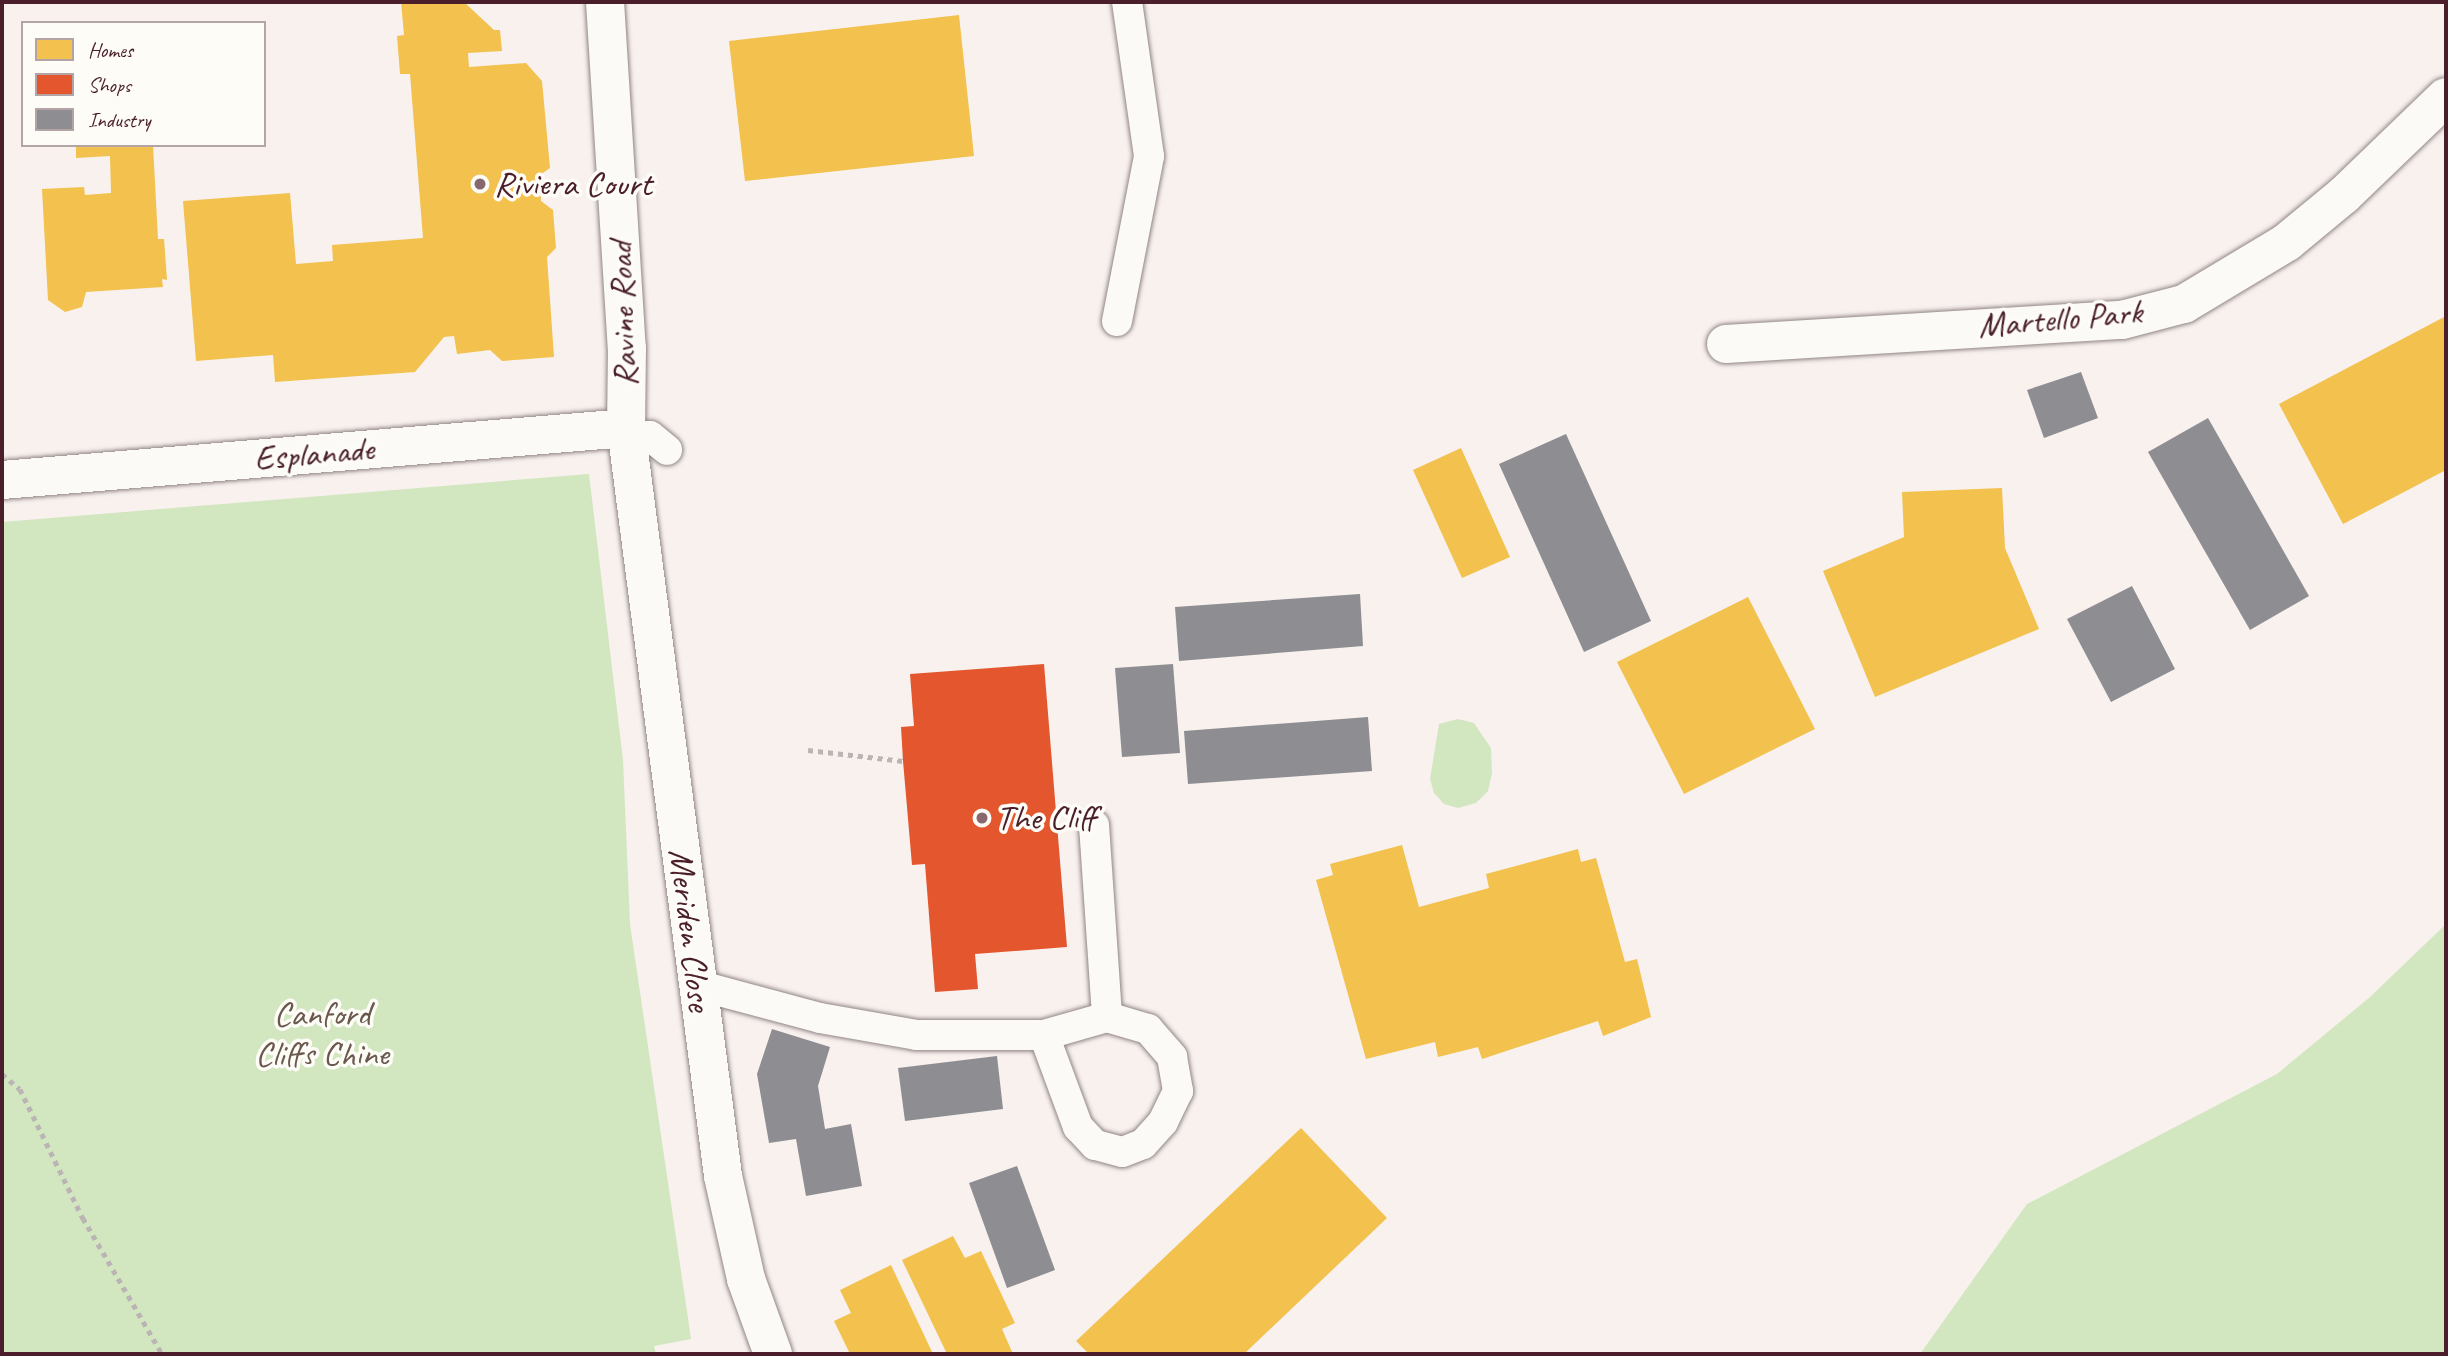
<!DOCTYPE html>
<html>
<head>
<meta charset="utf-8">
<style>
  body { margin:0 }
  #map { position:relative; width:2448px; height:1356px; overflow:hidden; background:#f8f1ee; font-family:Caveat,sans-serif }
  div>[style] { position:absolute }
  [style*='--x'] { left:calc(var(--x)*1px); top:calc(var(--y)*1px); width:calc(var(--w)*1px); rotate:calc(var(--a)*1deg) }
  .green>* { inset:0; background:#d2e6c0 }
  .homes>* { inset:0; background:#f2c14e }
  .shops>* { inset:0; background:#e4572e }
  .industry>* { inset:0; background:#8d8d92 }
  .path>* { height:4.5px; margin-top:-2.25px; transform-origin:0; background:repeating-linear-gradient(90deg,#bab5b4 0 5px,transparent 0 10px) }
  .roads { filter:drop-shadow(0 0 2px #918586) drop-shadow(0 0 2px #918586) }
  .service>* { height:30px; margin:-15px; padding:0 15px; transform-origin:15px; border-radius:15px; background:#fbfaf7 }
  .minor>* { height:38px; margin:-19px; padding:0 19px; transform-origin:19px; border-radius:19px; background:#fbfaf7 }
  .dots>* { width:19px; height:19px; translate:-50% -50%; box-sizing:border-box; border:4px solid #fdfcf7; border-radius:50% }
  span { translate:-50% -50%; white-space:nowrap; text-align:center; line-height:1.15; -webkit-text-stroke:7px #fdfcf7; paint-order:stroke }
  .poi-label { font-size:35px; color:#4a1f2b }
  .left { translate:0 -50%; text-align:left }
  .street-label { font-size:35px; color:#4a1f2b }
  .park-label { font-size:35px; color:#6a584d }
  .frame { position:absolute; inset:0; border:4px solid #4a1f2b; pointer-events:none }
  .legend { position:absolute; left:21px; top:21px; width:245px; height:126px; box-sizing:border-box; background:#fdfcf7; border:2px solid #b5a4a5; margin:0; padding:9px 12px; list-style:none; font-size:21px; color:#4a1f2b }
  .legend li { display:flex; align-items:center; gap:14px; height:35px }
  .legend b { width:35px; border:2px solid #b5a4a5 }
</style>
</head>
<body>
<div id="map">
  <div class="green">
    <div style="clip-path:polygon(589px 474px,623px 760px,630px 924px,691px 1339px,654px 1346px,656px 1354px,2px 1354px,2px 522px)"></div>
    <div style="clip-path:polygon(1458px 719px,1474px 723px,1491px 748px,1492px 773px,1488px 791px,1476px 803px,1458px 808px,1444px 804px,1434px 793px,1430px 779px,1439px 724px)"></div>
    <div style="clip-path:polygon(2446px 924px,2446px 1350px,2441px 1354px,1920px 1354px,2027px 1204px,2277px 1074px,2370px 997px)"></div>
  </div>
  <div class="homes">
    <div style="clip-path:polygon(401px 2px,464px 2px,494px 30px,500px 30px,502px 51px,468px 53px,469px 67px,526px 63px,542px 81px,550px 168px,540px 175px,541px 201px,553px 210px,556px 248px,547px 257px,554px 357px,502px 361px,490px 350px,457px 354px,454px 336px,444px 337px,415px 372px,275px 382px,273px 355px,196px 361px,183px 201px,290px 193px,296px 264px,333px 261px,332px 245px,423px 238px,410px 74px,400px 74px,397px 36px,404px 35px)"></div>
    <div style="clip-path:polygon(959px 15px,974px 156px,745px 181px,729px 41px)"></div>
    <div style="clip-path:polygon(76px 145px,153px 145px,158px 239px,164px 239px,167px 280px,162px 279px,163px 287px,86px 292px,82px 307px,65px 312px,48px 300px,42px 189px,84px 187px,85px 195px,111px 193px,110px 156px,76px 158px)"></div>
    <div style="clip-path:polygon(2446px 316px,2446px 470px,2343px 524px,2279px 404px)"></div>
    <div style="clip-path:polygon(1461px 448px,1510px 557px,1462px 578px,1413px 470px)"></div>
    <div style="clip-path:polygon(2002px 488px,2005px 548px,2039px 629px,1875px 697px,1823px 571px,1904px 537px,1902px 492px)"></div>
    <div style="clip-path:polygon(1748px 597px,1815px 729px,1684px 794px,1617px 662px)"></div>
    <div style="clip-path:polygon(1402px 845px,1419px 907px,1489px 888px,1486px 874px,1578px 849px,1581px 862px,1596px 858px,1625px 962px,1637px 959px,1651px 1017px,1603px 1036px,1598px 1021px,1482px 1059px,1478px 1047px,1438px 1057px,1435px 1042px,1366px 1059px,1316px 880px,1333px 875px,1330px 864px)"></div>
    <div style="clip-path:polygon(1301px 1128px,1387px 1218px,1244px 1354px,1089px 1354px,1076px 1341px)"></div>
    <div style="clip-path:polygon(953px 1236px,965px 1258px,981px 1251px,1015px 1323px,1002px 1329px,1013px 1354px,947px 1354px,902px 1260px)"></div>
    <div style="clip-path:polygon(891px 1265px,933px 1354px,850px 1354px,834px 1321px,851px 1313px,840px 1290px)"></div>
  </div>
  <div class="shops">
    <div style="clip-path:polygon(1044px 664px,1067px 947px,975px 954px,978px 989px,935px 992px,925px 864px,912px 865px,903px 761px,901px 727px,914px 726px,910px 674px)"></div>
  </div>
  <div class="industry">
    <div style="clip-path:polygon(2081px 372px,2098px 418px,2044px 438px,2027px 390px)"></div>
    <div style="clip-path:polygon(2208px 418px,2309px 596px,2250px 630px,2148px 452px)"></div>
    <div style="clip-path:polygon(1566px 434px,1651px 621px,1584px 652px,1499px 464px)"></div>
    <div style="clip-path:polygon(2132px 586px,2175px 669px,2111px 702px,2067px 619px)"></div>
    <div style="clip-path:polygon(1360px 594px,1363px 646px,1179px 661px,1175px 607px)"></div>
    <div style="clip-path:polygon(1173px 664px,1180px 753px,1122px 757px,1115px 668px)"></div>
    <div style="clip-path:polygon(1368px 717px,1372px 771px,1188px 784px,1184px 731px)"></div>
    <div style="clip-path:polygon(772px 1029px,830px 1047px,818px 1086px,825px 1129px,851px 1124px,862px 1186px,806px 1196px,796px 1139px,769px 1143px,757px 1074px)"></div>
    <div style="clip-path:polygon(997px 1056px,1003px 1109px,905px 1121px,898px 1068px)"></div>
    <div style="clip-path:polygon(1017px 1166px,1055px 1270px,1007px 1288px,969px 1183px)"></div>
  </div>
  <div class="path">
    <div style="--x:808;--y:750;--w:96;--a:6.6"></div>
    <div style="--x:2;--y:1074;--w:23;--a:40"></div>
    <div style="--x:20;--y:1089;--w:144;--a:64"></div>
    <div style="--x:83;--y:1218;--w:157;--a:59.8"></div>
  </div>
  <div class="roads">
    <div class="service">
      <div style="--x:1117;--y:321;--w:168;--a:-79"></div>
      <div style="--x:1149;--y:156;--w:156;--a:-98.1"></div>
      <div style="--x:628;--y:439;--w:22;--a:-8"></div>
      <div style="--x:650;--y:436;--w:22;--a:39"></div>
      <div style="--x:1094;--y:825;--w:192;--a:86.1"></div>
      <div style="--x:697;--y:985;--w:127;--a:15"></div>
      <div style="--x:820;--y:1018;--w:97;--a:10"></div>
      <div style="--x:916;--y:1035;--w:128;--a:0"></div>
      <div style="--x:1044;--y:1035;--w:66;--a:-15.9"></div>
      <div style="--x:1107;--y:1017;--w:43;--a:16.3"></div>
      <div style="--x:1148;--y:1029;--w:37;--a:49"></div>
      <div style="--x:1172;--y:1057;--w:35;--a:80"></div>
      <div style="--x:1178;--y:1091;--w:34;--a:116"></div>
      <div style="--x:1163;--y:1122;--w:30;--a:132"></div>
      <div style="--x:1143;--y:1144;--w:22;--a:159"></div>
      <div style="--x:1122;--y:1152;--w:28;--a:-165"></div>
      <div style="--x:1095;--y:1145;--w:25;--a:-133"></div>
      <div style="--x:1078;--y:1127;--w:98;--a:-110.3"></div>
    </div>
    <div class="minor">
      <div style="--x:605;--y:2;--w:347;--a:86.4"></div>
      <div style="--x:627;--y:348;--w:80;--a:90.7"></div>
      <div style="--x:626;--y:428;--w:754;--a:82.61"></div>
      <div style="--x:723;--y:1176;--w:106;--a:77.4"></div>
      <div style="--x:746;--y:1279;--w:80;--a:70.2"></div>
      <div style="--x:1726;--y:344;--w:397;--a:-3.5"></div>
      <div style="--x:2122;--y:320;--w:64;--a:-14.5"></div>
      <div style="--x:2184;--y:304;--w:120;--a:-31"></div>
      <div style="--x:2287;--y:242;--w:74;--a:-39.5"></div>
      <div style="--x:2344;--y:195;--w:141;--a:-43.9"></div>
      <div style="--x:2;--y:480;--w:626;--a:-4.76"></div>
    </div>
  </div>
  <div class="dots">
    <div style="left:480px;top:184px;background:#87686f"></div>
    <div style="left:982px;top:818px;background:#87686f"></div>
  </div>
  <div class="poi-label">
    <span class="left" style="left:494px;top:184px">Riviera Court</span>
    <span class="left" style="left:996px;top:818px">The Cliff</span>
  </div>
  <div class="street-label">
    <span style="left:623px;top:314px;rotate:-92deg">Ravine Road</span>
    <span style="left:2060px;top:319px;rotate:-5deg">Martello Park</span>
    <span style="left:314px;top:454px;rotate:-5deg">Esplanade</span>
    <span style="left:690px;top:930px;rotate:83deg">Meriden Close</span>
  </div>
  <div class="park-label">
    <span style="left:322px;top:1034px">Canford<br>Cliffs Chine</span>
  </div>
  <div class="frame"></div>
  <ul class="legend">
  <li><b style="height:19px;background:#f2c14e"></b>Homes</li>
  <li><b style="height:19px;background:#e4572e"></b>Shops</li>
  <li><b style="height:19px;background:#8d8d92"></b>Industry</li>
  </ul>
</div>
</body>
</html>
